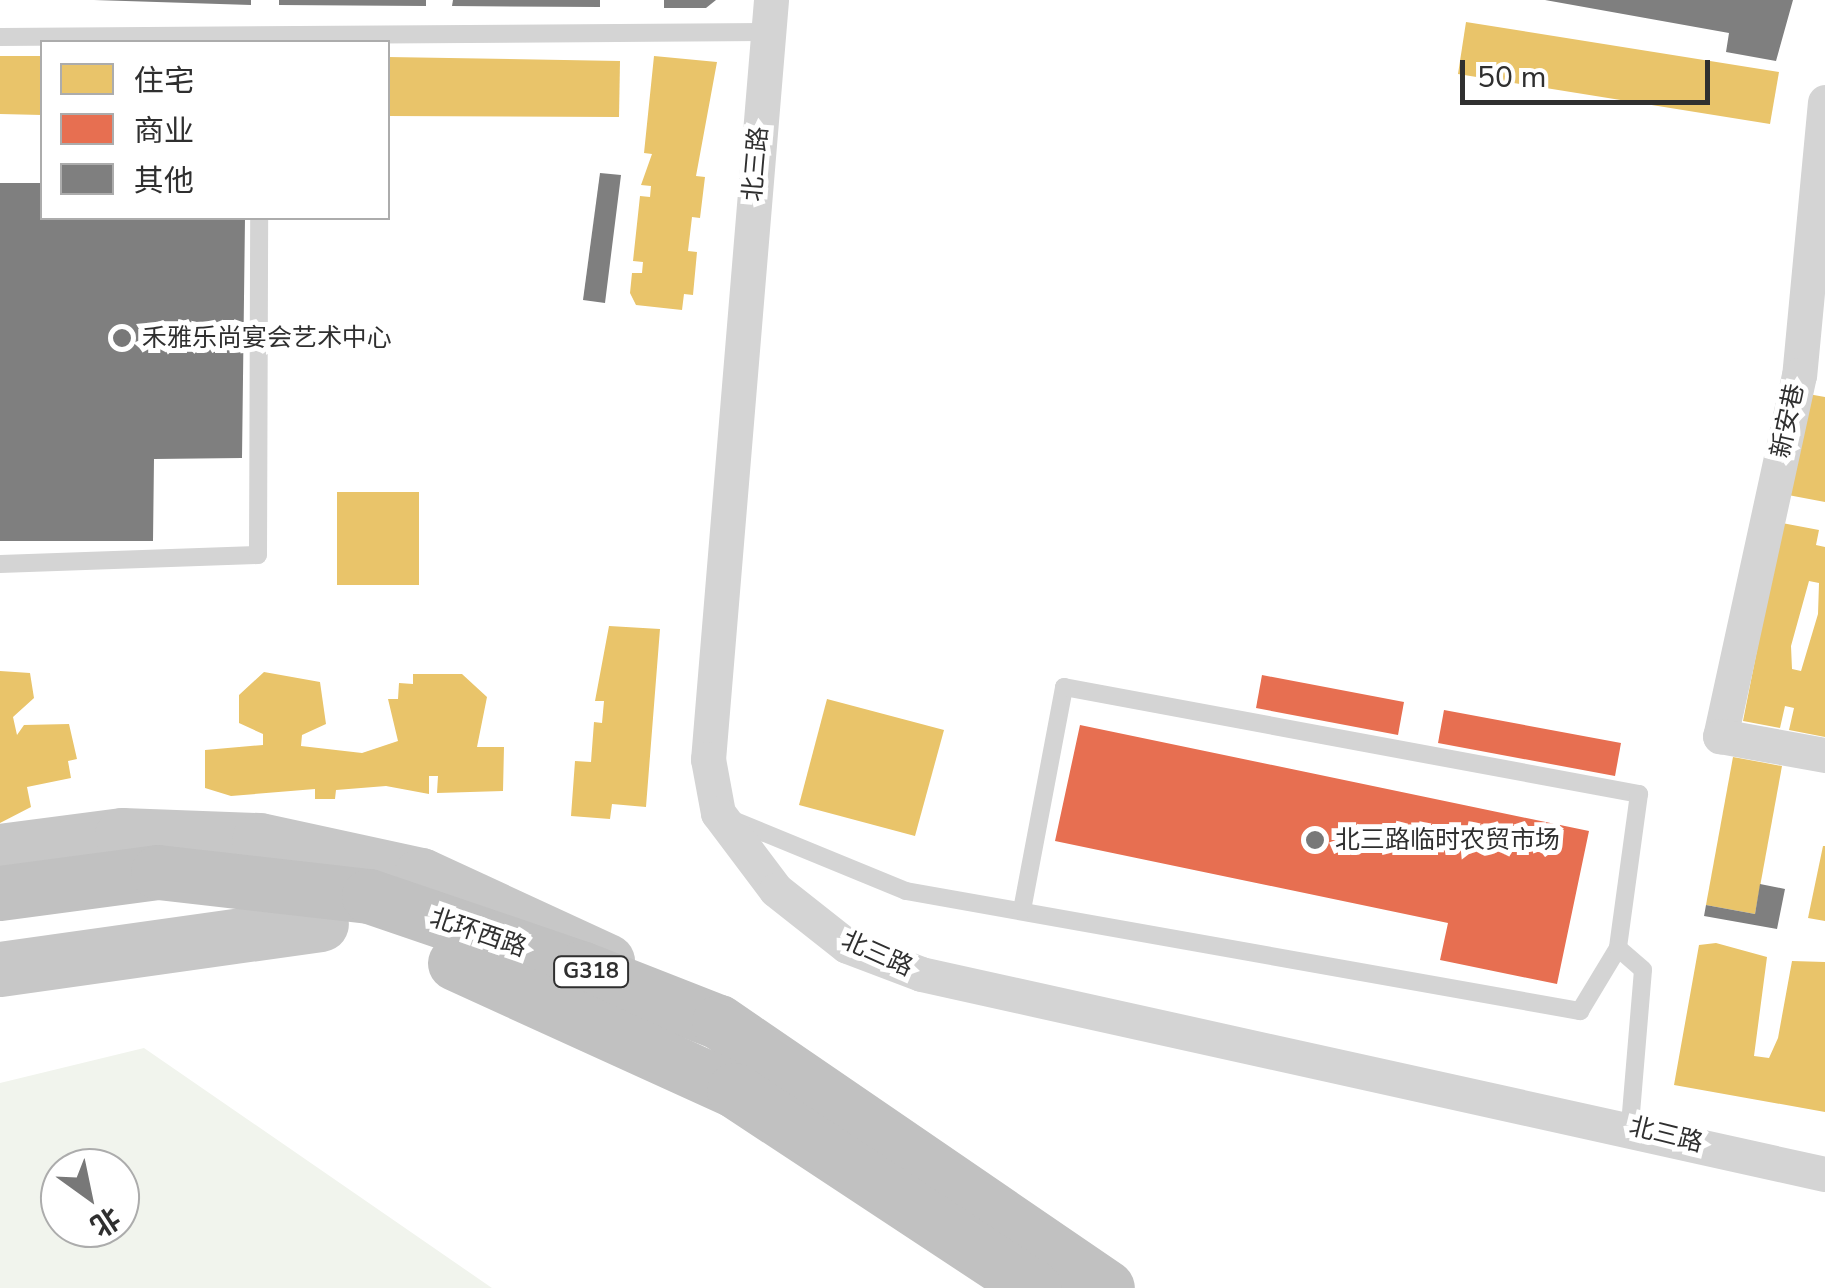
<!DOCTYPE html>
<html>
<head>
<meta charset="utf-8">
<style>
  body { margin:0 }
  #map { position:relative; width:1825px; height:1288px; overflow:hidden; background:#fff; font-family:"Nunito Sans","Noto Sans SC",sans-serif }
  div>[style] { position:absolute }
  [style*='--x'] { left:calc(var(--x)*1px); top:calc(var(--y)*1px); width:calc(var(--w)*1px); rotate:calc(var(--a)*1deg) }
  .green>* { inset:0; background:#f1f4ed }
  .homes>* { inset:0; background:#e9c46a }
  .shops>* { inset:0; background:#e76f51 }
  .building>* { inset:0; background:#7f7f7f }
  .lane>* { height:18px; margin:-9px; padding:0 9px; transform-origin:9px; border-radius:9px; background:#d4d4d4 }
  .street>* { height:35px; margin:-17.5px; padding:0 17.5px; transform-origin:17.5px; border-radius:17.5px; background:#d4d4d4 }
  .primary>* { height:55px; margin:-27.5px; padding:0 27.5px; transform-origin:27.5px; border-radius:27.5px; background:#c7c7c7 }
  .highway>* { height:55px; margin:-27.5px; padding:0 27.5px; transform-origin:27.5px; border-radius:27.5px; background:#c1c1c1 }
  .dots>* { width:28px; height:28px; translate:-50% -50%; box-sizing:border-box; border:5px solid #fff; border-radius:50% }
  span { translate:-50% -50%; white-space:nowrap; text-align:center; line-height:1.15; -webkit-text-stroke:10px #fff; paint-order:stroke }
  .shield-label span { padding:2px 8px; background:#fff; border:2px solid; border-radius:8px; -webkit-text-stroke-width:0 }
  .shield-label { font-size:22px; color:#2f2f2f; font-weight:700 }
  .street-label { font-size:25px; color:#2f2f2f }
  .poi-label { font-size:25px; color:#2f2f2f }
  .left { translate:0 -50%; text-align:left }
  .legend { position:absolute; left:40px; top:40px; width:350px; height:180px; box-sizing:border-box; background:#fff; border:2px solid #acacac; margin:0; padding:12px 18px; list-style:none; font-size:30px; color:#2f2f2f }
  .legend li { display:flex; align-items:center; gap:20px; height:50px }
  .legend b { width:50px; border:2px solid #acacac }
  .north { position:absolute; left:40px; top:1148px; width:100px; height:100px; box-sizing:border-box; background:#fff; border:2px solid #acacac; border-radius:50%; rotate:147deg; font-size:28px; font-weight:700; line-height:40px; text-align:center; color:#2f2f2f }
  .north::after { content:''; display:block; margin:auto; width:35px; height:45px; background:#787878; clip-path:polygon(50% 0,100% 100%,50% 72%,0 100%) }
  .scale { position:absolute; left:1460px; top:60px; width:250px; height:45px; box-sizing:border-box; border:5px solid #2f2f2f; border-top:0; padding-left:12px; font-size:30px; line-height:35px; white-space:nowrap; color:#2f2f2f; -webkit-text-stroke:8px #fff; paint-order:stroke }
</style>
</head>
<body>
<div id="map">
  <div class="green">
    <div style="clip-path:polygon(evenodd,144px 1048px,492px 1288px,0 1288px,0 1083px,144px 1048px,60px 1168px,120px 1168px,120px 1228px,60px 1228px,60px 1168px)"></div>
  </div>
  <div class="homes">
    <div style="clip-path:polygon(1466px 22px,1779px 72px,1770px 124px,1458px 74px)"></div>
    <div style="clip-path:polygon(0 56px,42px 56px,42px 115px,0 114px)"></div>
    <div style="clip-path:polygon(654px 56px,717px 62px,696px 176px,705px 177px,700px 218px,692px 217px,688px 251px,697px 252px,693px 295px,684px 294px,682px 310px,636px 305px,630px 293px,632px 273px,642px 273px,643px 262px,633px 261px,640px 196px,650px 197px,651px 186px,641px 185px,652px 154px,644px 153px)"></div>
    <div style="clip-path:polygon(388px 57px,620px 61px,619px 117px,388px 116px)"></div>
    <div style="clip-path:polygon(1808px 394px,1825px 397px,1825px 502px,1788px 495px)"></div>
    <div style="clip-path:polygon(337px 492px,419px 492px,419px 585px,337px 585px)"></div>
    <div style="clip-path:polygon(evenodd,1782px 523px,1819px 530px,1816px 545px,1825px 547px,1825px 737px,1789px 730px,1794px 708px,1785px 706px,1780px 728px,1743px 721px,1782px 523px,1809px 581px,1819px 583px,1818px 614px,1801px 671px,1792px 669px,1791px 646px,1809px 581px)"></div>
    <div style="clip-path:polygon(609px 626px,660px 629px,646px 807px,612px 804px,610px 819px,571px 816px,575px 761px,591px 762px,594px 722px,602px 723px,604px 701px,595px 701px)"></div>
    <div style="clip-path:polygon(0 671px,30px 673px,34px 698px,13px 717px,17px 735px,24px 725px,69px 724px,77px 759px,68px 761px,71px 778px,27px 787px,31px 807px,0 823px)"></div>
    <div style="clip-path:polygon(264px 672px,320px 682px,326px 724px,302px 735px,301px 746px,362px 753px,398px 741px,388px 699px,398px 699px,399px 683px,413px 684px,413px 674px,462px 674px,487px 697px,477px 747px,504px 747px,503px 791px,437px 793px,438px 776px,429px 776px,429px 794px,386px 786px,336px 790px,335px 799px,315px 799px,315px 789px,231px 796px,205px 788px,205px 750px,263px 745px,263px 734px,239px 723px,239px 695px)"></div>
    <div style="clip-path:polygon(827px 699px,944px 730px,915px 836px,799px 805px)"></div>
    <div style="clip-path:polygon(1733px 757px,1782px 766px,1755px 914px,1706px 905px)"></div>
    <div style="clip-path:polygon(1823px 846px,1825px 846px,1825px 921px,1808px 918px)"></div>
    <div style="clip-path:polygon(1716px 943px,1767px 957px,1754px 1056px,1769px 1058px,1778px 1038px,1792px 961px,1825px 962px,1825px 1112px,1674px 1085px,1699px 945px)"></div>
  </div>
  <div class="shops">
    <div style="clip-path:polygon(1262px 675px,1404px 702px,1398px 735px,1256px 708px)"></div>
    <div style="clip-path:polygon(1444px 710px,1621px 743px,1615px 776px,1438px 743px)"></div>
    <div style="clip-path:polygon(1080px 725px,1589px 831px,1557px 984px,1440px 960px,1448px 923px,1055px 841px)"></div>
  </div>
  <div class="building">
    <div style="clip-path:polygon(94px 0,251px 0,251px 5px)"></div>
    <div style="clip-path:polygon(279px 0,426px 0,426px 6px,279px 5px)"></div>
    <div style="clip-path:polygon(453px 0,600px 0,600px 7px,452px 6px)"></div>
    <div style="clip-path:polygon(664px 0,716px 0,706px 8px,664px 8px)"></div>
    <div style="clip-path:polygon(1545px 0,1793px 0,1776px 61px,1726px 52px,1729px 33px)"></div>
    <div style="clip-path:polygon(600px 173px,621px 175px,605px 303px,583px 300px)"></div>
    <div style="clip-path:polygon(0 183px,42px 183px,42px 218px,245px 218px,242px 458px,154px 459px,153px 541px,0 541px)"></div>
    <div style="clip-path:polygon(1760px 884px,1785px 889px,1777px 929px,1704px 916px,1706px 905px,1755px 914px)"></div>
  </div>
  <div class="lane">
    <div style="--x:0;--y:37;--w:767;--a:-0.37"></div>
    <div style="--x:0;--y:564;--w:258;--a:-2"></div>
    <div style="--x:258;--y:555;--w:337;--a:-89.8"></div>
    <div style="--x:733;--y:820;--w:187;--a:22.3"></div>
    <div style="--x:906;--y:891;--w:685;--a:10.1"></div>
    <div style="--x:1580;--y:1011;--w:74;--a:-58.9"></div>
    <div style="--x:1022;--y:910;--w:227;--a:-79.3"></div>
    <div style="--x:1064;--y:687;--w:585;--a:10.54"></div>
    <div style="--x:1639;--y:794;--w:155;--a:97.8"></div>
    <div style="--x:1618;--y:948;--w:33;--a:41"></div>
    <div style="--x:1643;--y:970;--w:156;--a:94.8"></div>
  </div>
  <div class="street">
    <div style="--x:771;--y:0;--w:762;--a:94.74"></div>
    <div style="--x:708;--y:759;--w:55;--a:79.5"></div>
    <div style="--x:718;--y:813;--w:96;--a:53"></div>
    <div style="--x:776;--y:890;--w:90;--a:38.3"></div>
    <div style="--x:847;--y:946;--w:79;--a:20.7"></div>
    <div style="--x:921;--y:974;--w:926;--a:12.48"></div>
    <div style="--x:1825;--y:102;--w:274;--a:95.4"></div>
    <div style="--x:1799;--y:375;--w:370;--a:102.3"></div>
    <div style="--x:1720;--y:736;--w:107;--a:10.3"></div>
  </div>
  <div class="primary">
    <div style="--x:0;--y:851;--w:123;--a:-7.5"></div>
    <div style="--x:122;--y:835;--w:137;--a:2.1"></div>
    <div style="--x:259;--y:840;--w:166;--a:12.2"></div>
    <div style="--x:421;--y:875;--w:205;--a:24.8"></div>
    <div style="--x:0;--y:969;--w:324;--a:-8"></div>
  </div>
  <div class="highway">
    <div style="--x:0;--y:893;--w:159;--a:-7.6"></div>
    <div style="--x:158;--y:872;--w:212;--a:6.5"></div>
    <div style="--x:369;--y:896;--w:224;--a:18.8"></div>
    <div style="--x:581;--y:968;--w:148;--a:21.4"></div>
    <div style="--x:719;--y:1022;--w:470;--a:34.4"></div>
    <div style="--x:455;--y:963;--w:307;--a:24.5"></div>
    <div style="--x:734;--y:1090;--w:359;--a:33.4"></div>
  </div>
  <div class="dots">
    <div style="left:122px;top:338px;background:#787878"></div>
    <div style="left:1315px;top:840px;background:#787878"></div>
  </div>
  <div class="shield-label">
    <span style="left:591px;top:972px">G318</span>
  </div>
  <div class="street-label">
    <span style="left:756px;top:164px;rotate:-85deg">北三路</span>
    <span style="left:1788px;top:421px;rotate:-78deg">新安巷</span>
    <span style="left:478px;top:933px;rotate:19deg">北环西路</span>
    <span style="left:877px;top:954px;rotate:24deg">北三路</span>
    <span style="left:1666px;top:1135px;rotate:14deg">北三路</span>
  </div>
  <div class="poi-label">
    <span class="left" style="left:142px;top:338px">禾雅乐尚宴会艺术中心</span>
    <span class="left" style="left:1335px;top:840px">北三路临时农贸市场</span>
  </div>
  <ul class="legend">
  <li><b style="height:28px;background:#e9c46a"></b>住宅</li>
  <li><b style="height:28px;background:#e76f51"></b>商业</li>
  <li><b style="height:28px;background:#7f7f7f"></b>其他</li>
  </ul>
  <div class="north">北</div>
  <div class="scale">50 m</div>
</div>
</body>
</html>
